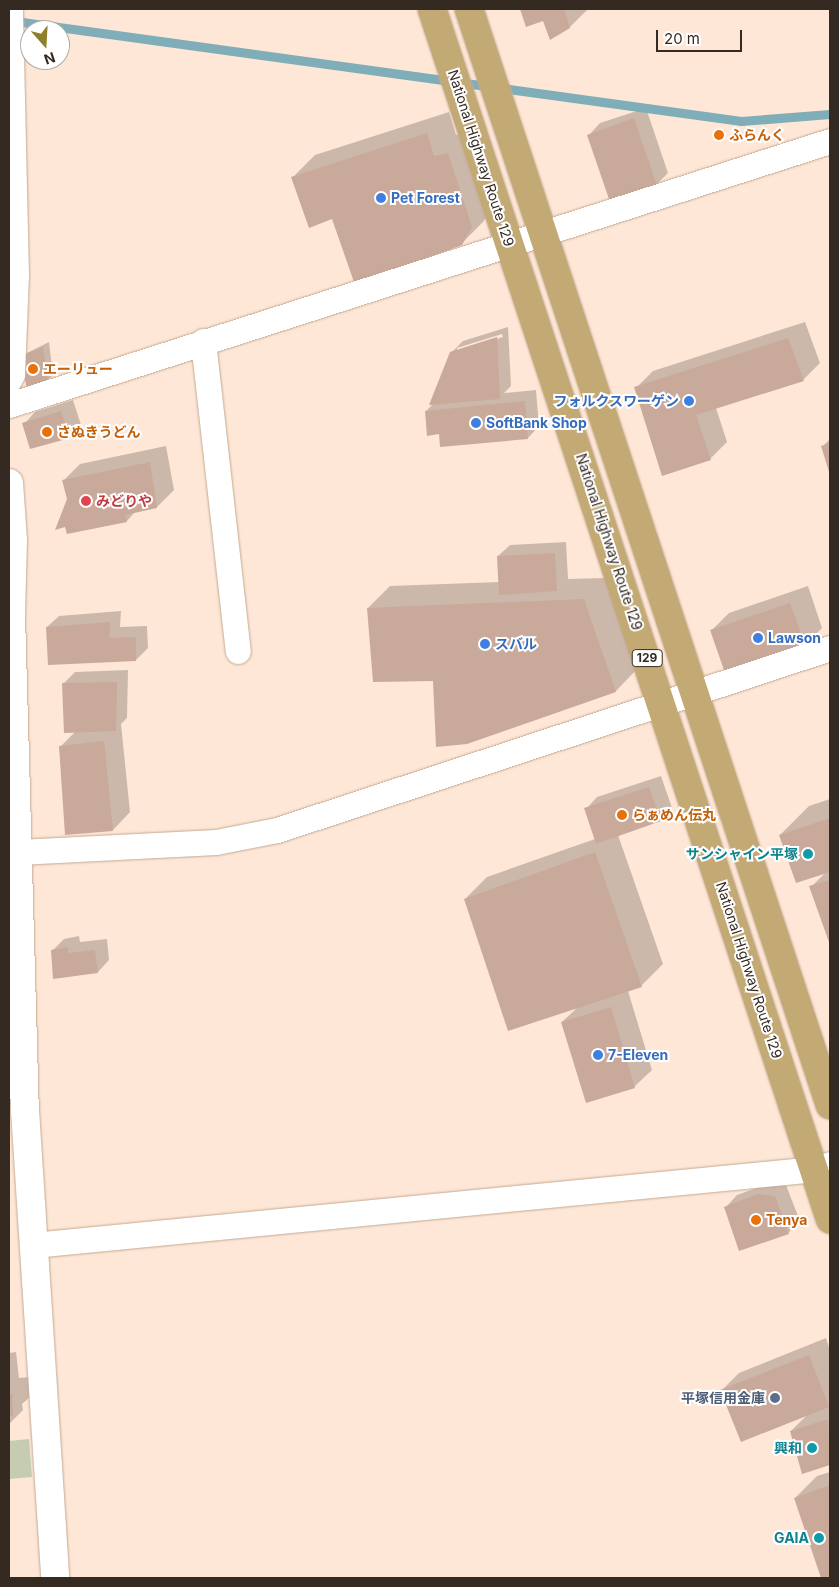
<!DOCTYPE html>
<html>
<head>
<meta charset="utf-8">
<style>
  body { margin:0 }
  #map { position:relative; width:839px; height:1587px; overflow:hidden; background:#fee7d6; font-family:Inter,"Noto Sans JP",sans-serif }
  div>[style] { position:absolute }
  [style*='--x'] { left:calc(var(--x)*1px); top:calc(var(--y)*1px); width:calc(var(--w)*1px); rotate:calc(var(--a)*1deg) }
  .green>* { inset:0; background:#c6ccb2 }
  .shadow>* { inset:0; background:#0003 }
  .stream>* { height:9px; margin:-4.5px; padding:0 4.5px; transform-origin:4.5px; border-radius:4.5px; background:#7faeb9 }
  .building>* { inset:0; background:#c9a99a }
  .roads { filter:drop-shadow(0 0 1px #c4a994) drop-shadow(0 0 1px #c4a994) }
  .minor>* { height:25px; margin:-12.5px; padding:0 12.5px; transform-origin:12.5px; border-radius:12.5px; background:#fff }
  .tertiary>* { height:28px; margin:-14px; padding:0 14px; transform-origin:14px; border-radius:14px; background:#fff }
  .trunk>* { height:28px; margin:-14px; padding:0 14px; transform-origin:14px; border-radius:14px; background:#c3aa74 }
  .dots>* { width:14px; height:14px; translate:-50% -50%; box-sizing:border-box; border:2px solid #fff; border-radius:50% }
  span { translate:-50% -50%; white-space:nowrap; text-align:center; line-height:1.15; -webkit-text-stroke:4px #fff; paint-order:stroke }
  .shield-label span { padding:1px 4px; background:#fff; border:1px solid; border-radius:4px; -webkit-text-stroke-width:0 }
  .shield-label { font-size:12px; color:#352a22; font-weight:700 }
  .food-label { font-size:14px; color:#c56008; font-weight:700 }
  .left { translate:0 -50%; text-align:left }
  .street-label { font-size:14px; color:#352a22 }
  .shop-label { font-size:14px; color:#366cbe; font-weight:700 }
  .right { translate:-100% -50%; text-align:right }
  .health-label { font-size:14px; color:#be3a42; font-weight:700 }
  .culture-label { font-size:14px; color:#0d838f; font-weight:700 }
  .service-label { font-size:14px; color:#4e5e75; font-weight:700 }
  .frame { position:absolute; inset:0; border:10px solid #352a22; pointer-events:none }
  .north { position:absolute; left:20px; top:20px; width:50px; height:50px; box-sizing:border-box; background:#fff; border:1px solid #aeaaa7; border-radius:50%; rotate:161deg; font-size:14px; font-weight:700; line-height:20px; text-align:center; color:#352a22 }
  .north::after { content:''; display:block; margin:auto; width:18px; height:22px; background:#8f7f26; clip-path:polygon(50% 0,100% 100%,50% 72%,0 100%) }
  .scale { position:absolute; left:656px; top:30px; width:86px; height:22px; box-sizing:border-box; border:2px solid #352a22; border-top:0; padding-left:6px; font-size:15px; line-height:18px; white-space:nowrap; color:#352a22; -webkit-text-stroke:4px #fff; paint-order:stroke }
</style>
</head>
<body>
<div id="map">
  <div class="green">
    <div style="clip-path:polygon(29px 1439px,32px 1477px,9px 1479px,9px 1441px)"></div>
  </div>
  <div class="shadow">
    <div style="clip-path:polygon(521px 9px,588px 9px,570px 27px,544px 20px,527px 26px)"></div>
    <div style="clip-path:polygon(646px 108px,668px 173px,656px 185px,589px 135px,600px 123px)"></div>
    <div style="clip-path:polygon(449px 112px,456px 135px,470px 132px,494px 204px,483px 222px,461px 244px,333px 218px,293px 177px,315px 155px)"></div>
    <div style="clip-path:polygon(805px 322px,820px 363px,803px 380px,716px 408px,727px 442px,710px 459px,636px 388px,653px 371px)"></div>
    <div style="clip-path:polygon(evenodd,508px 327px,511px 386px,504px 393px,536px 390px,539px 426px,528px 438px,440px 433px,426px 411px,434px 403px,451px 353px,463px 341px,508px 327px,502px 334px,503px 337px,457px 351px,457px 348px,502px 334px)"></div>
    <div style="clip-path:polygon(49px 342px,53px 375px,47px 381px,21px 356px)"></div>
    <div style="clip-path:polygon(73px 400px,81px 425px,69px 437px,24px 424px,35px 412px)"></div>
    <div style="clip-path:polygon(830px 439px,830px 472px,822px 447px)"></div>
    <div style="clip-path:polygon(166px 446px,174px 490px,157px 507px,135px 512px,127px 521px,69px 499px,63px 481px,80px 464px)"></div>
    <div style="clip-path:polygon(566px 542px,568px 579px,606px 578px,637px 669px,616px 691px,434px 679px,368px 608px,390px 586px,499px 582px,498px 556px,510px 545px)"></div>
    <div style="clip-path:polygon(808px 586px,822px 628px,805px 645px,712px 630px,729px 613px)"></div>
    <div style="clip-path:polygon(121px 611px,120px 627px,147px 626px,148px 648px,136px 660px,47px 627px,59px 616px)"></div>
    <div style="clip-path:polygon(128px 670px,127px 718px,121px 724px,130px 812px,113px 830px,61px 746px,76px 731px,63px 684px,75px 672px)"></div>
    <div style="clip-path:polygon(661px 776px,672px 808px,660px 820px,618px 835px,663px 964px,641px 986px,628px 991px,652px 1070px,634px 1087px,562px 1022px,578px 1007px,465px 899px,487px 877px,595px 839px,586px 809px,597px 797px)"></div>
    <div style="clip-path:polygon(830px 799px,830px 942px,811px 887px,825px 873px,780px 835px,809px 806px)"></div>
    <div style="clip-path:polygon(79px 936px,80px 942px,107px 939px,109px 960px,98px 972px,52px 951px,64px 939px)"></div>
    <div style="clip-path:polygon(770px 1183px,786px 1185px,800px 1221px,788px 1233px,726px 1207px,737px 1195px)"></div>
    <div style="clip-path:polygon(826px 1338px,830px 1350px,830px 1464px,803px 1472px,791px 1431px,808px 1414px,722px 1390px,739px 1373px)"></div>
    <div style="clip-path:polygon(16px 1352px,19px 1378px,29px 1377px,30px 1397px,22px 1404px,23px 1410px,9px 1424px,9px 1353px)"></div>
    <div style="clip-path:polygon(830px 1472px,830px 1578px,823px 1578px,795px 1498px,817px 1476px)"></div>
  </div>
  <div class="stream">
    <div style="--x:22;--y:22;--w:726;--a:7.84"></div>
    <div style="--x:741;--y:121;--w:89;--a:-4.5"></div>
  </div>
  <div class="building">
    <div style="clip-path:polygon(520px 9px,564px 9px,570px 28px,550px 40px,543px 21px,526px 27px)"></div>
    <div style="clip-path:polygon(634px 118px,657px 186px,610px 202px,587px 135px)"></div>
    <div style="clip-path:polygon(427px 133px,434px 156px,448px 153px,472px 227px,462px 245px,355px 285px,332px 219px,309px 228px,291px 177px)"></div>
    <div style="clip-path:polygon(497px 337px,500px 399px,429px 405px,450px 352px)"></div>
    <div style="clip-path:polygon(788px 338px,804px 381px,696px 415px,711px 460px,662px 476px,634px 387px)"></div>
    <div style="clip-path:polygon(43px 347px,48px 382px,27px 389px,20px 356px)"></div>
    <div style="clip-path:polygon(525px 401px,528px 439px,440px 447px,439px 434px,427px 436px,425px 411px)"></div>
    <div style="clip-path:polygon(61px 411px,70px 438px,30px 449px,22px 423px)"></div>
    <div style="clip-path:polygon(830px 443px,830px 475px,821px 446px)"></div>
    <div style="clip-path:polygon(150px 462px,157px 508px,125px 515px,127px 522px,67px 534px,65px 527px,55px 530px,67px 499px,62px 480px)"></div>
    <div style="clip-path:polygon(555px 553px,557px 591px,499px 595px,497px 556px)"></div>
    <div style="clip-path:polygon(584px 599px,616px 692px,467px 744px,436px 747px,433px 681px,373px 682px,367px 608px)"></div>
    <div style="clip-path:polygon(790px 603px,806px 646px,725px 673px,710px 630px)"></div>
    <div style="clip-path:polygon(110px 622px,109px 638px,136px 637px,136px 661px,48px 665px,46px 627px)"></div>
    <div style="clip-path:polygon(117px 682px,116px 731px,64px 733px,62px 683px)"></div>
    <div style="clip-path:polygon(104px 741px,113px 831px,65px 835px,59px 746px)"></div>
    <div style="clip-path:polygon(649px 787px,661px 821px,596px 844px,584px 808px)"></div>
    <div style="clip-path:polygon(830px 818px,830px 872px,796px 883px,779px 835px)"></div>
    <div style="clip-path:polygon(595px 852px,642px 987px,508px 1031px,464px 899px)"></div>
    <div style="clip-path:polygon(830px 880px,830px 945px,809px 886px)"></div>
    <div style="clip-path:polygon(68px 947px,68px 953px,95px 950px,98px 973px,53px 979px,51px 950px)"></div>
    <div style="clip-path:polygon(611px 1007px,635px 1088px,586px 1103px,561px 1022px)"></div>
    <div style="clip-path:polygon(758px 1194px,775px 1196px,789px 1234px,739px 1251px,724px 1207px)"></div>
    <div style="clip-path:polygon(809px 1355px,829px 1407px,741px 1442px,720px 1390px)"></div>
    <div style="clip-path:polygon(9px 1394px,12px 1394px,13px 1415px,9px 1416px)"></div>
    <div style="clip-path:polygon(828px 1419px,830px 1465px,802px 1474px,790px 1431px)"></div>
    <div style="clip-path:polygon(830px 1485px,830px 1578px,821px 1578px,794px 1498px)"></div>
  </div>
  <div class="roads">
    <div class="minor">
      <div style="--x:203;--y:341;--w:312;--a:83.6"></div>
      <div style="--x:9;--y:380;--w:7;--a:-63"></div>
      <div style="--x:12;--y:374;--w:98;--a:-87.7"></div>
      <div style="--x:16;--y:276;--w:267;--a:-91.3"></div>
      <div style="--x:9;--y:405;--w:862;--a:-17.83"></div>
      <div style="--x:18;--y:852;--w:198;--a:-2.9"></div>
      <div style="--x:216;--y:842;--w:62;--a:-11.1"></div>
      <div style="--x:277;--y:830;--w:582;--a:-18.22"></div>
      <div style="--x:33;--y:1245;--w:786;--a:-5.55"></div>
      <div style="--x:815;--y:1169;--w:16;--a:-18"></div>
    </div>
    <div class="tertiary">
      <div style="--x:9;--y:483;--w:57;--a:86"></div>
      <div style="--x:13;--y:540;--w:75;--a:91.5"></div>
      <div style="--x:11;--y:615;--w:495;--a:88.4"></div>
      <div style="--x:25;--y:1110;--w:469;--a:86.3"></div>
    </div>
    <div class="trunk">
      <div style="--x:432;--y:9;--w:1274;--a:71.79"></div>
      <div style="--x:469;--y:9;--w:1154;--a:71.77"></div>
    </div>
  </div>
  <div class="dots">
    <div style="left:719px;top:135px;background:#e8710a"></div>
    <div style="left:381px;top:198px;background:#3f7fe0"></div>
    <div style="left:33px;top:369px;background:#e8710a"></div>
    <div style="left:689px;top:401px;background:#3f7fe0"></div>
    <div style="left:476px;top:423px;background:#3f7fe0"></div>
    <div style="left:47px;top:432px;background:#e8710a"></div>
    <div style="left:86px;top:501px;background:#e0444e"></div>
    <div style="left:758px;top:638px;background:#3f7fe0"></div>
    <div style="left:485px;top:644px;background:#3f7fe0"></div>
    <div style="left:622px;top:815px;background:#e8710a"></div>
    <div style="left:808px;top:854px;background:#0f9aa8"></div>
    <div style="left:598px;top:1055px;background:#3f7fe0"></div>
    <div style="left:756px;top:1220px;background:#e8710a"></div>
    <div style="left:775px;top:1398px;background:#5c6f8a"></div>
    <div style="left:812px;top:1448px;background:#0f9aa8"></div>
    <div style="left:819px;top:1538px;background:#0f9aa8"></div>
  </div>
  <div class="shield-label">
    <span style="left:647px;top:658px">129</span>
  </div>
  <div class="food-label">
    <span class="left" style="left:729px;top:135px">ふらんく</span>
    <span class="left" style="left:43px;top:369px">エーリュー</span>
    <span class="left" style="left:57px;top:432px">さぬきうどん</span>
    <span class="left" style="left:632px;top:815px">らぁめん伝丸</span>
    <span class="left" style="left:766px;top:1220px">Tenya</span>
  </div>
  <div class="street-label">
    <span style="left:481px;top:158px;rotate:72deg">National Highway Route 129</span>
    <span style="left:609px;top:542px;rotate:72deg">National Highway Route 129</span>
    <span style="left:749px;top:970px;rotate:72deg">National Highway Route 129</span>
  </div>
  <div class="shop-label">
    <span class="left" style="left:391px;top:198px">Pet Forest</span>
    <span class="right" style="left:679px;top:401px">フォルクスワーゲン</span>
    <span class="left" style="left:486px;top:423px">SoftBank Shop</span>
    <span class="left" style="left:768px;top:638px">Lawson</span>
    <span class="left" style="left:495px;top:644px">スバル</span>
    <span class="left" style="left:608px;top:1055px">7-Eleven</span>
  </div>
  <div class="health-label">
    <span class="left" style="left:96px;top:501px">みどりや</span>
  </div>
  <div class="culture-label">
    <span class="right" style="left:798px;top:854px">サンシャイン平塚</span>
    <span class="right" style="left:802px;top:1448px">興和</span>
    <span class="right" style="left:809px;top:1538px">GAIA</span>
  </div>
  <div class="service-label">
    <span class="right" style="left:765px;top:1398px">平塚信用金庫</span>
  </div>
  <div class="frame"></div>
  <div class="north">N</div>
  <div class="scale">20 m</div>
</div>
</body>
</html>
